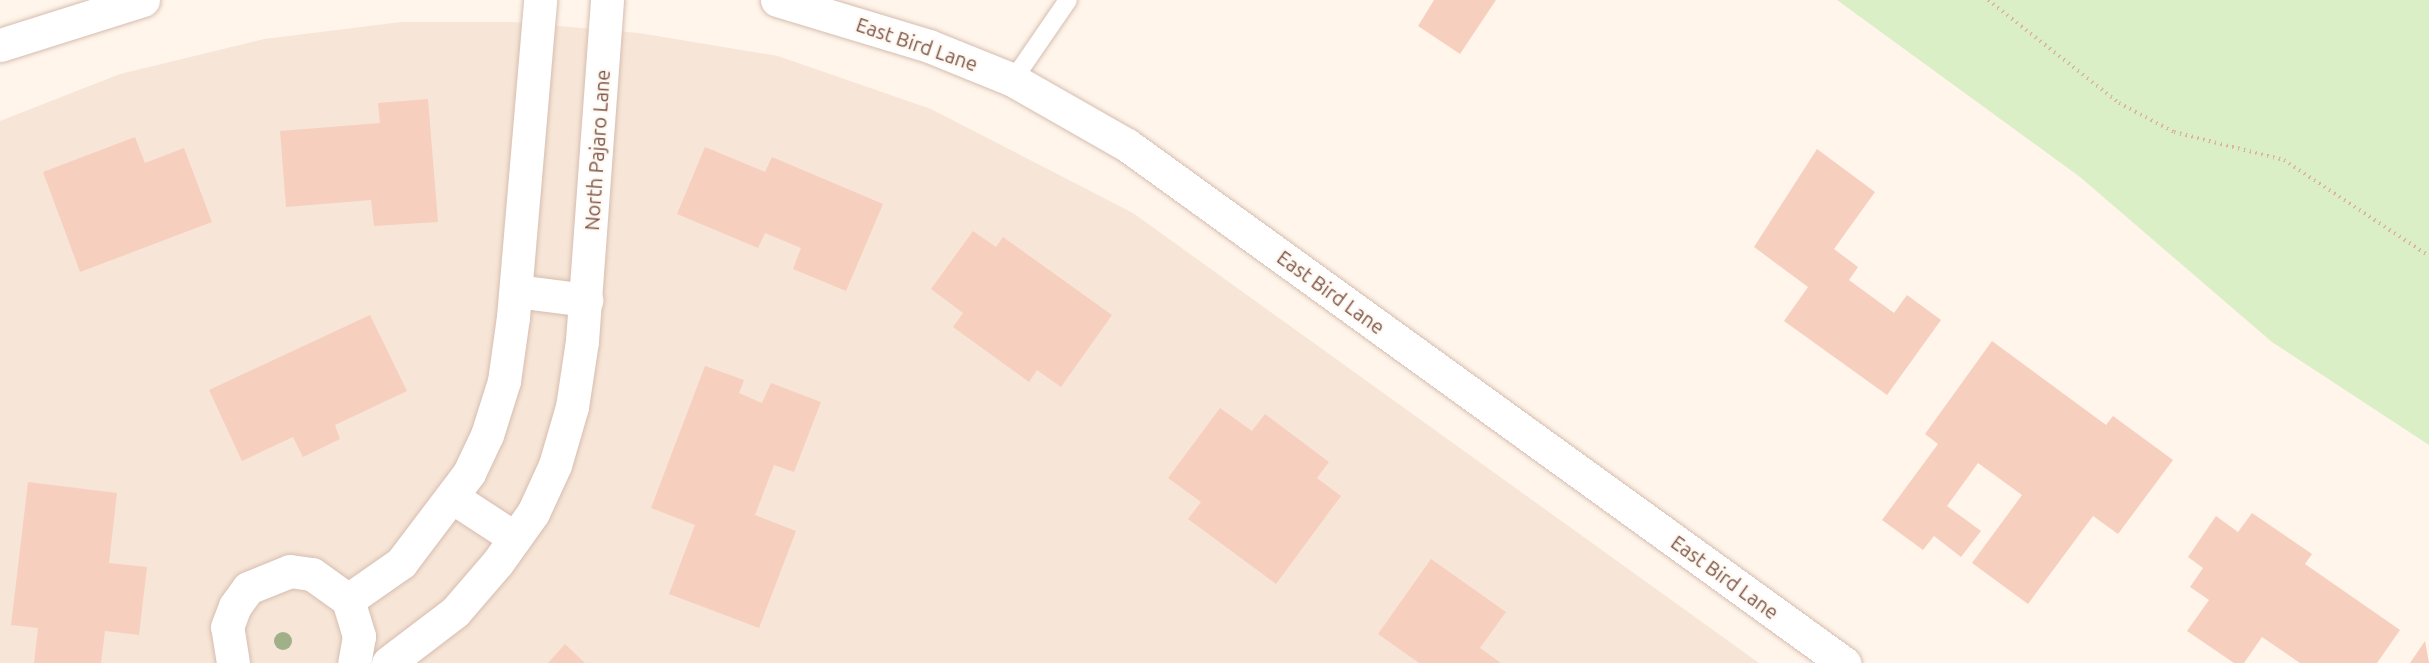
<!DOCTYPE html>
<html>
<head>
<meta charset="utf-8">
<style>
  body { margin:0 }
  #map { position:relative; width:2429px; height:663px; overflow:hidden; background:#fff5ea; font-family:Ubuntu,sans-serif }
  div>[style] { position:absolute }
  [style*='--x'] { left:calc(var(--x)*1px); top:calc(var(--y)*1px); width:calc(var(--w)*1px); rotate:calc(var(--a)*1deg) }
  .residential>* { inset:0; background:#f7e6d7 }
  .green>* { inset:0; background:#dbefc6 }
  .building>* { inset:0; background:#f7cfbe }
  .path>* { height:4px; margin-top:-2px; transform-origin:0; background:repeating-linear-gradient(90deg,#deb2a0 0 1.5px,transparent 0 6px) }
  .roads { filter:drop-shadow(0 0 2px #d6bdb0) drop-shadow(0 0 2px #d6bdb0) }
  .lane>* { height:18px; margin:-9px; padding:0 9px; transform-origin:9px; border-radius:9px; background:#fff }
  .street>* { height:33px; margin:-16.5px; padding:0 16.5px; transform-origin:16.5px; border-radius:16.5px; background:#fff }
  .trees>* { width:18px; height:18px; margin:-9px; border-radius:50%; background:#a0b089 }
  span { translate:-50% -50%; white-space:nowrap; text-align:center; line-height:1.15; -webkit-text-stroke:4.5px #fff9f3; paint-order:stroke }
  .street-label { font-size:20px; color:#7e5749 }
</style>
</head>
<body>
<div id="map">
  <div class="residential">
    <div style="clip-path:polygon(401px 22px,513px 22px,639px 33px,778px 56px,931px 109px,1133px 213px,1759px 663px,0 663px,0 121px,120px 74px,264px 39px)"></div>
  </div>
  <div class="green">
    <div style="clip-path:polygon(1837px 0,2429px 0,2429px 445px,2272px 342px,2080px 177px)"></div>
  </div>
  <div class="building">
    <div style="clip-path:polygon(1434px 0,1496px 0,1460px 54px,1418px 26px)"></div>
    <div style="clip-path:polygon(428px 99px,438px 222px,374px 226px,371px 200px,286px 207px,280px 131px,380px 123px,378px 103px)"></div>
    <div style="clip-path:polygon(135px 137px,145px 163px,184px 148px,212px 222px,80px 272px,43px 172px)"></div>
    <div style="clip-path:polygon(705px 147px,765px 172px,772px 157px,883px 204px,846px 291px,793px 269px,801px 248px,765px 233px,758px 248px,677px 214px)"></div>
    <div style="clip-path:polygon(1817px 149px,1875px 192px,1834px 249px,1858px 267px,1849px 280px,1894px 313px,1907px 295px,1941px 320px,1887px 395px,1784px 321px,1808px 287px,1754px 247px)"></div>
    <div style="clip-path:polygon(973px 231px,996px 247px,1003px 237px,1112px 315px,1061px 387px,1037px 370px,1029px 382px,953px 327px,963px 313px,931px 289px)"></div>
    <div style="clip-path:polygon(370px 315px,407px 391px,335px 425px,340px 439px,303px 457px,293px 437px,242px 461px,209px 390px)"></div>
    <div style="clip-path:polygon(1992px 341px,2106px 425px,2113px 416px,2173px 460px,2118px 534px,2093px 516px,2028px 604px,1972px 563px,2022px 495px,1978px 463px,1947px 506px,1981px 531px,1961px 557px,1934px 536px,1923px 550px,1882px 520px,1938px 444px,1925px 434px)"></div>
    <div style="clip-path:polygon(705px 366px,744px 380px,739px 393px,762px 403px,771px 383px,821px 402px,794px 472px,774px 465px,755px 515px,796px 531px,759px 628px,669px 594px,695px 525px,651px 508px)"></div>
    <div style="clip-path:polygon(1220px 408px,1252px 431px,1265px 414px,1329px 462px,1317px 478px,1341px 496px,1276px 584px,1188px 519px,1201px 502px,1168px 478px)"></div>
    <div style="clip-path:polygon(28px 482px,117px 493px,109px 563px,147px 567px,139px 635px,105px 631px,101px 663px,34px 663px,38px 628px,11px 625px)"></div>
    <div style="clip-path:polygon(2252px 513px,2312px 554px,2305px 564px,2400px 630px,2377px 663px,2300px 663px,2262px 637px,2244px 663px,2234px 663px,2187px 631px,2209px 600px,2190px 587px,2203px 568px,2188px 557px,2216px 516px,2238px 532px)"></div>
    <div style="clip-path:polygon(1431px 559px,1506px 612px,1480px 648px,1501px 663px,1419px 663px,1378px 634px)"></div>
    <div style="clip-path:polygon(2425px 641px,2429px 663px,2410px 663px)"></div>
    <div style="clip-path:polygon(565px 644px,585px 663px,548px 663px)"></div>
  </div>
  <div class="path">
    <div style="--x:1988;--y:0;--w:167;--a:38.2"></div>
    <div style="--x:2119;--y:103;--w:62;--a:27.8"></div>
    <div style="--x:2174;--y:132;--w:114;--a:14.3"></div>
    <div style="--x:2284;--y:160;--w:174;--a:33.5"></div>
  </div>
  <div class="roads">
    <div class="lane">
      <div style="--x:1013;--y:80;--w:97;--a:-55.5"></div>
    </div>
    <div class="street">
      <div style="--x:777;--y:0;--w:159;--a:16.8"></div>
      <div style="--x:929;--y:46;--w:91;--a:22"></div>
      <div style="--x:1013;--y:80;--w:131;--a:29.7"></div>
      <div style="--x:1127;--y:145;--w:885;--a:35.85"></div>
      <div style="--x:0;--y:45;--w:150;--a:-17.5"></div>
      <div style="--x:516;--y:291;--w:71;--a:7.3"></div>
      <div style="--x:452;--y:497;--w:75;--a:33.1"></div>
      <div style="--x:348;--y:600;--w:65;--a:-34.9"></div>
      <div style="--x:401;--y:563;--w:113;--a:-52.9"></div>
      <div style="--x:469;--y:473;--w:42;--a:-64.7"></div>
      <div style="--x:487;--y:435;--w:57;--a:-72.5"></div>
      <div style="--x:504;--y:381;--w:65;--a:-82"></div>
      <div style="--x:513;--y:317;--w:318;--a:-85.1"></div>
      <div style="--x:233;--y:663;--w:36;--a:-99"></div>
      <div style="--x:227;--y:627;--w:22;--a:-69"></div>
      <div style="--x:235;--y:606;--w:22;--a:-54"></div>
      <div style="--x:248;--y:588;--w:45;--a:-22"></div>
      <div style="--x:290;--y:571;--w:22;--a:8"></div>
      <div style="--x:312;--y:574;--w:44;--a:35.8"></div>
      <div style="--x:348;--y:600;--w:38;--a:73"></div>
      <div style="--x:359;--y:636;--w:27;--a:100"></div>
      <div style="--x:388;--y:663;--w:84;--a:-37.3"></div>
      <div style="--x:455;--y:612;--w:66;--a:-49.3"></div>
      <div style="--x:498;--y:562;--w:60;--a:-54.5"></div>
      <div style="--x:533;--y:513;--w:53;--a:-65.4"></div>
      <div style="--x:555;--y:465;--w:60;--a:-73.7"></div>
      <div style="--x:572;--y:407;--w:67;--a:-81.4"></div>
      <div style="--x:582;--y:341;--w:342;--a:-85.8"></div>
    </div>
  </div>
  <div class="trees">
    <div style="left:283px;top:641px"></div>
  </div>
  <div class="street-label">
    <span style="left:917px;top:44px;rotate:19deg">East Bird Lane</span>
    <span style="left:597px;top:150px;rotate:-86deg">North Pajaro Lane</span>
    <span style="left:1331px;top:292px;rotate:36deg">East Bird Lane</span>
    <span style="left:1725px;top:577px;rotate:36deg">East Bird Lane</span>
  </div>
</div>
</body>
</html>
